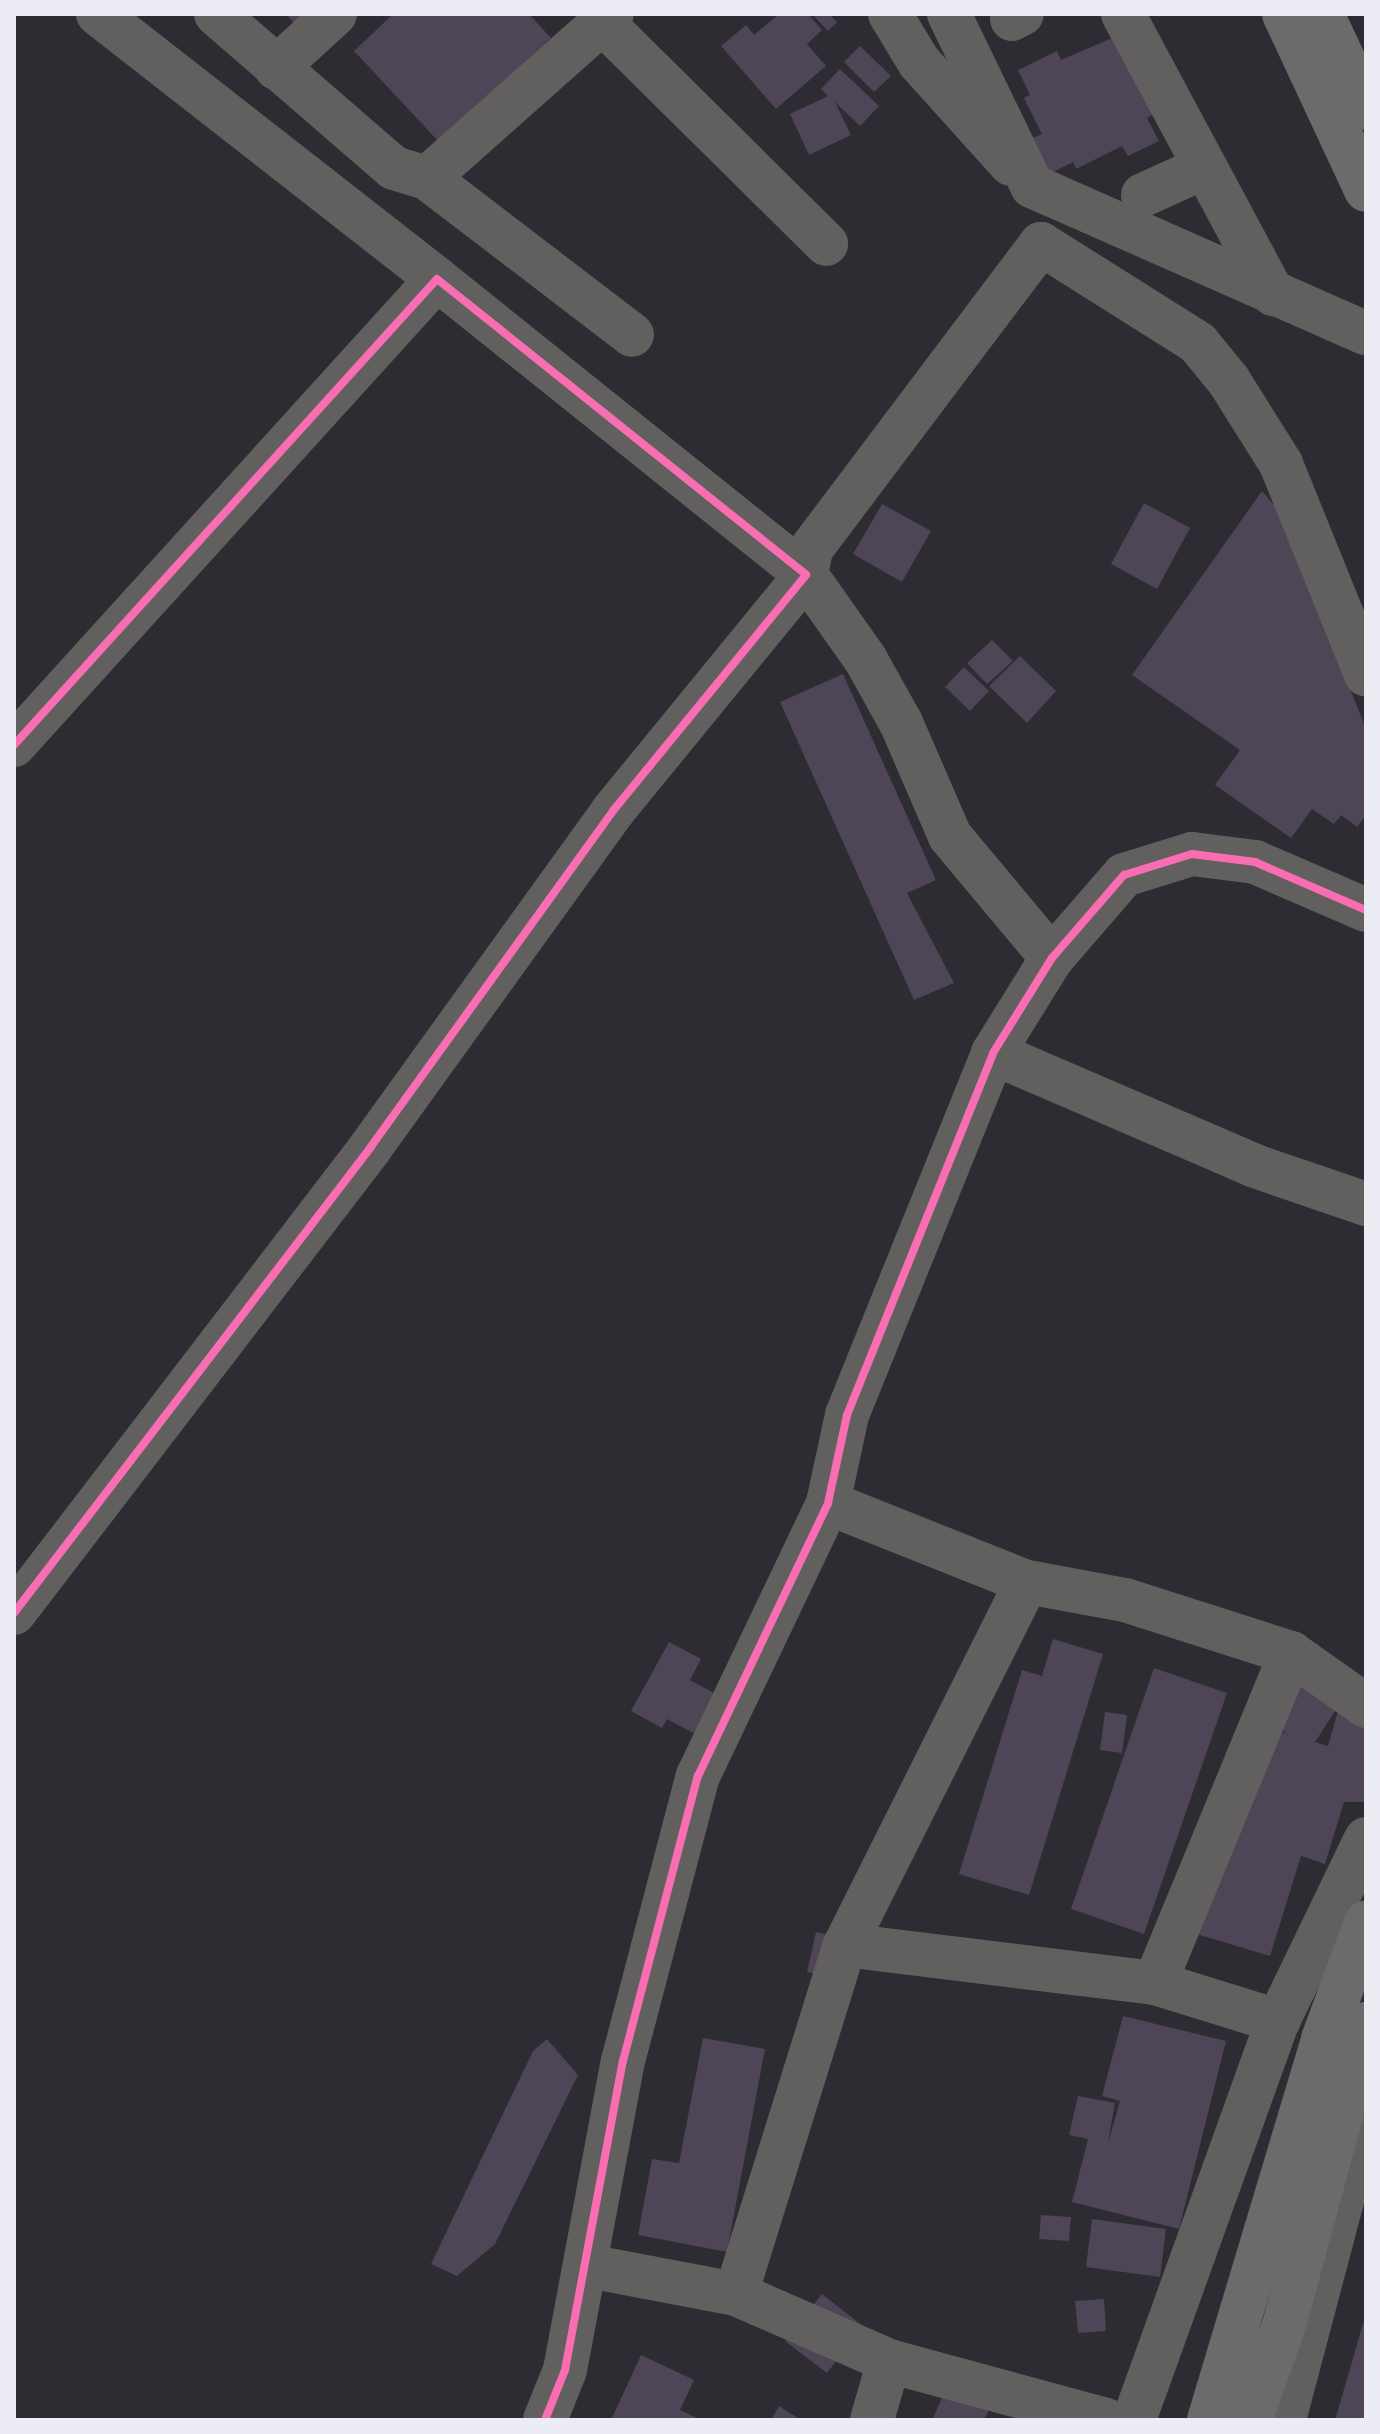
<!DOCTYPE html>
<html>
<head>
<meta charset="utf-8">
<style>
  body { margin:0 }
  #map { position:relative; width:1380px; height:2434px; overflow:hidden; background:#2c2c32; font-family:"Public Sans",sans-serif }
  div>[style] { position:absolute }
  [style*='--x'] { left:calc(var(--x)*1px); top:calc(var(--y)*1px); width:calc(var(--w)*1px); rotate:calc(var(--a)*1deg) }
  .building>* { inset:0; background:#4e4556 }
  .minor>* { height:44px; margin:-22px; padding:0 22px; transform-origin:22px; border-radius:22px; background:#62605f }
  .major>* { height:44px; margin:-22px; padding:0 22px; transform-origin:22px; border-radius:22px; background:#6c6a6a }
  .cycleway>* { height:8px; margin:-4px; padding:0 4px; transform-origin:4px; border-radius:4px; background:#f96db3 }
  span { translate:-50% -50%; white-space:nowrap; text-align:center; line-height:1.15; -webkit-text-stroke:7px #201f2b; paint-order:stroke }
  .frame { position:absolute; inset:0; border:16px solid #ececf5; pointer-events:none }
</style>
</head>
<body>
<div id="map">
  <div class="building">
    <div style="clip-path:polygon(286px 14px,328px 14px,305px 35px)"></div>
    <div style="clip-path:polygon(393px 14px,529px 14px,551px 38px,439px 142px,354px 51px)"></div>
    <div style="clip-path:polygon(779px 14px,808px 14px,822px 30px,807px 44px,826px 66px,776px 109px,721px 46px,746px 25px,754px 35px)"></div>
    <div style="clip-path:polygon(812px 14px,829px 14px,837px 22px,828px 31px)"></div>
    <div style="clip-path:polygon(1119px 35px,1156px 113px,1147px 118px,1159px 141px,1128px 156px,1122px 146px,1076px 169px,1073px 162px,1047px 175px,1030px 139px,1042px 134px,1024px 98px,1030px 95px,1018px 70px,1057px 51px,1061px 60px)"></div>
    <div style="clip-path:polygon(860px 46px,891px 76px,874px 92px,844px 62px)"></div>
    <div style="clip-path:polygon(840px 69px,879px 106px,860px 126px,835px 102px,851px 135px,809px 155px,790px 114px,828px 96px,821px 89px)"></div>
    <div style="clip-path:polygon(1262px 491px,1280px 512px,1366px 729px,1366px 815px,1357px 827px,1341px 815px,1334px 824px,1312px 809px,1291px 838px,1215px 785px,1240px 750px,1132px 675px)"></div>
    <div style="clip-path:polygon(1144px 503px,1190px 528px,1157px 589px,1111px 564px)"></div>
    <div style="clip-path:polygon(882px 504px,931px 531px,902px 582px,853px 554px)"></div>
    <div style="clip-path:polygon(992px 640px,1013px 661px,987px 684px,967px 663px)"></div>
    <div style="clip-path:polygon(1020px 656px,1056px 691px,1027px 723px,989px 686px)"></div>
    <div style="clip-path:polygon(964px 667px,989px 691px,970px 711px,945px 687px)"></div>
    <div style="clip-path:polygon(843px 674px,936px 880px,907px 893px,954px 983px,914px 1000px,780px 702px)"></div>
    <div style="clip-path:polygon(1053px 1639px,1103px 1654px,1029px 1895px,959px 1874px,1022px 1670px,1042px 1676px)"></div>
    <div style="clip-path:polygon(669px 1642px,701px 1659px,690px 1680px,716px 1694px,695px 1734px,667px 1719px,662px 1728px,631px 1711px)"></div>
    <div style="clip-path:polygon(1297px 1662px,1346px 1694px,1315px 1742px,1328px 1746px,1339px 1707px,1366px 1719px,1366px 1798px,1364px 1802px,1344px 1802px,1325px 1864px,1301px 1856px,1270px 1956px,1183px 1930px,1244px 1721px,1287px 1734px,1261px 1716px)"></div>
    <div style="clip-path:polygon(1154px 1668px,1227px 1693px,1144px 1934px,1071px 1909px)"></div>
    <div style="clip-path:polygon(1105px 1712px,1127px 1715px,1122px 1753px,1100px 1750px)"></div>
    <div style="clip-path:polygon(816px 1932px,854px 1940px,845px 1980px,807px 1972px)"></div>
    <div style="clip-path:polygon(1123px 2016px,1226px 2041px,1179px 2229px,1072px 2202px,1088px 2139px,1069px 2135px,1078px 2096px,1115px 2103px,1108px 2143px,1120px 2101px,1102px 2096px)"></div>
    <div style="clip-path:polygon(703px 2038px,765px 2049px,727px 2252px,638px 2235px,652px 2159px,679px 2163px)"></div>
    <div style="clip-path:polygon(547px 2039px,578px 2075px,495px 2244px,457px 2276px,431px 2264px,533px 2051px)"></div>
    <div style="clip-path:polygon(1041px 2215px,1071px 2217px,1069px 2241px,1039px 2239px)"></div>
    <div style="clip-path:polygon(1092px 2219px,1166px 2229px,1160px 2277px,1086px 2267px)"></div>
    <div style="clip-path:polygon(822px 2294px,863px 2326px,827px 2373px,785px 2341px)"></div>
    <div style="clip-path:polygon(1104px 2299px,1106px 2331px,1078px 2333px,1075px 2301px)"></div>
    <div style="clip-path:polygon(1365px 2317px,1366px 2420px,1335px 2420px)"></div>
    <div style="clip-path:polygon(641px 2355px,694px 2380px,680px 2410px,701px 2420px,611px 2420px)"></div>
    <div style="clip-path:polygon(948px 2385px,991px 2405px,984px 2420px,932px 2420px)"></div>
    <div style="clip-path:polygon(779px 2406px,801px 2420px,771px 2420px)"></div>
  </div>
  <div class="minor">
    <div style="--x:98;--y:14;--w:430;--a:38"></div>
    <div style="--x:216;--y:14;--w:235;--a:40.9"></div>
    <div style="--x:394;--y:168;--w:34;--a:17"></div>
    <div style="--x:427;--y:178;--w:258;--a:37.4"></div>
    <div style="--x:890;--y:14;--w:56;--a:58.9"></div>
    <div style="--x:919;--y:62;--w:137;--a:48"></div>
    <div style="--x:949;--y:14;--w:191;--a:64.2"></div>
    <div style="--x:1032;--y:186;--w:365;--a:23.8"></div>
    <div style="--x:1123;--y:14;--w:318;--a:61.8"></div>
    <div style="--x:1012;--y:19;--w:11;--a:-27"></div>
    <div style="--x:603;--y:23;--w:314;--a:44.7"></div>
    <div style="--x:276;--y:68;--w:80;--a:-42.5"></div>
    <div style="--x:427;--y:178;--w:247;--a:-41.6"></div>
    <div style="--x:1143;--y:195;--w:68;--a:-24.3"></div>
    <div style="--x:14;--y:745;--w:629;--a:-47.77"></div>
    <div style="--x:437;--y:279;--w:473;--a:38.7"></div>
    <div style="--x:806;--y:575;--w:305;--a:129.3"></div>
    <div style="--x:613;--y:811;--w:414;--a:125.8"></div>
    <div style="--x:371;--y:1147;--w:587;--a:127.46"></div>
    <div style="--x:1052;--y:958;--w:159;--a:-129.9"></div>
    <div style="--x:950;--y:836;--w:123;--a:-113.4"></div>
    <div style="--x:901;--y:723;--w:72;--a:-119.1"></div>
    <div style="--x:866;--y:660;--w:104;--a:-125.2"></div>
    <div style="--x:806;--y:575;--w:26;--a:-79"></div>
    <div style="--x:811;--y:549;--w:382;--a:-53"></div>
    <div style="--x:1041;--y:244;--w:186;--a:32.2"></div>
    <div style="--x:1198;--y:343;--w:49;--a:50.8"></div>
    <div style="--x:1229;--y:381;--w:98;--a:57.9"></div>
    <div style="--x:1281;--y:464;--w:227;--a:68"></div>
    <div style="--x:993;--y:1053;--w:285;--a:23.3"></div>
    <div style="--x:1255;--y:1166;--w:117;--a:18.9"></div>
    <div style="--x:828;--y:1503;--w:214;--a:21.7"></div>
    <div style="--x:1027;--y:1582;--w:100;--a:10.4"></div>
    <div style="--x:1125;--y:1600;--w:174;--a:17.7"></div>
    <div style="--x:1291;--y:1653;--w:92;--a:35.2"></div>
    <div style="--x:845;--y:1945;--w:312;--a:7"></div>
    <div style="--x:1155;--y:1983;--w:129;--a:17.2"></div>
    <div style="--x:1155;--y:1983;--w:357;--a:-67.6"></div>
    <div style="--x:588;--y:2266;--w:151;--a:10.7"></div>
    <div style="--x:736;--y:2294;--w:167;--a:23.6"></div>
    <div style="--x:889;--y:2361;--w:225;--a:15.2"></div>
    <div style="--x:736;--y:2294;--w:366;--a:-72.7"></div>
    <div style="--x:845;--y:1945;--w:406;--a:-63.4"></div>
    <div style="--x:545;--y:2420;--w:54;--a:-68.2"></div>
    <div style="--x:565;--y:2370;--w:314;--a:-79.4"></div>
    <div style="--x:623;--y:2061;--w:295;--a:-75.3"></div>
    <div style="--x:698;--y:1776;--w:302;--a:-64.5"></div>
    <div style="--x:828;--y:1503;--w:90;--a:-77.8"></div>
    <div style="--x:847;--y:1415;--w:390;--a:-68"></div>
    <div style="--x:993;--y:1053;--w:112;--a:-58.2"></div>
    <div style="--x:1052;--y:958;--w:110;--a:-49.1"></div>
    <div style="--x:1124;--y:875;--w:71;--a:-17.2"></div>
    <div style="--x:1192;--y:854;--w:64;--a:7.2"></div>
    <div style="--x:1255;--y:862;--w:121;--a:23.4"></div>
    <div style="--x:872;--y:2420;--w:61;--a:-73.9"></div>
    <div style="--x:1134;--y:2420;--w:424;--a:-70.2"></div>
    <div style="--x:1278;--y:2021;--w:202;--a:-64.2"></div>
    <div style="--x:1284;--y:2420;--w:322;--a:-75.2"></div>
  </div>
  <div class="major">
    <div style="--x:1284;--y:14;--w:194;--a:65"></div>
    <div style="--x:1322;--y:14;--w:104;--a:64.9"></div>
    <div style="--x:1209;--y:2420;--w:398;--a:-73.3"></div>
    <div style="--x:1323;--y:2039;--w:124;--a:-69.7"></div>
    <div style="--x:1250;--y:2420;--w:101;--a:-70.3"></div>
    <div style="--x:1284;--y:2325;--w:312;--a:-74.8"></div>
  </div>
  <div class="cycleway">
    <div style="--x:14;--y:745;--w:629;--a:-47.77"></div>
    <div style="--x:437;--y:279;--w:473;--a:38.7"></div>
    <div style="--x:806;--y:575;--w:305;--a:129.3"></div>
    <div style="--x:613;--y:811;--w:414;--a:125.8"></div>
    <div style="--x:371;--y:1147;--w:587;--a:127.46"></div>
    <div style="--x:545;--y:2420;--w:54;--a:-68.2"></div>
    <div style="--x:565;--y:2370;--w:314;--a:-79.4"></div>
    <div style="--x:623;--y:2061;--w:295;--a:-75.3"></div>
    <div style="--x:698;--y:1776;--w:302;--a:-64.5"></div>
    <div style="--x:828;--y:1503;--w:90;--a:-77.8"></div>
    <div style="--x:847;--y:1415;--w:390;--a:-68"></div>
    <div style="--x:993;--y:1053;--w:112;--a:-58.2"></div>
    <div style="--x:1052;--y:958;--w:110;--a:-49.1"></div>
    <div style="--x:1124;--y:875;--w:71;--a:-17.2"></div>
    <div style="--x:1192;--y:854;--w:64;--a:7.2"></div>
    <div style="--x:1255;--y:862;--w:121;--a:23.4"></div>
  </div>
  <div class="frame"></div>
</div>
</body>
</html>
